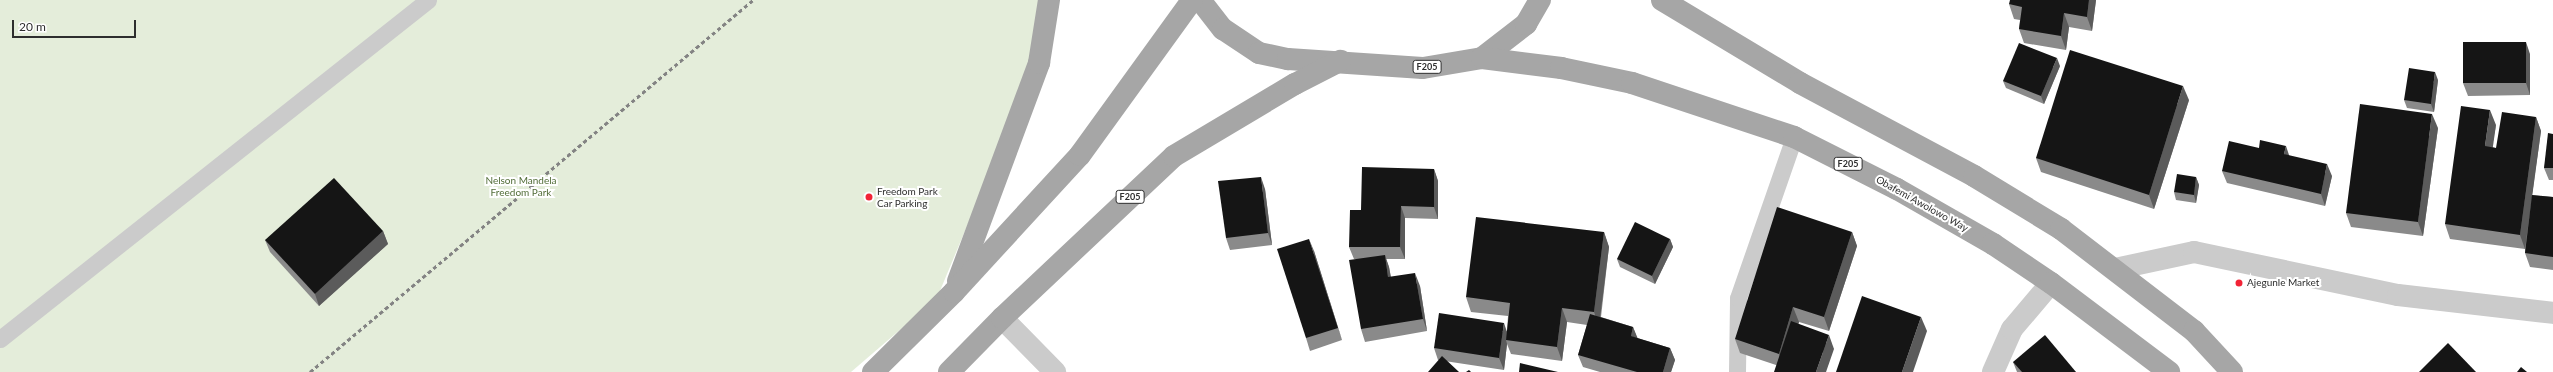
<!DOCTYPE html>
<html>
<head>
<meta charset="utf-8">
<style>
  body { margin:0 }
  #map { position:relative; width:2553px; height:372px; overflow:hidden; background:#fff; font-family:Lato,sans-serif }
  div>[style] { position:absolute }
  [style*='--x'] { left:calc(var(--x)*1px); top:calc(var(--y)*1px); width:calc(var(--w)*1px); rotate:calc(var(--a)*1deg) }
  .green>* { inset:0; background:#e4edda }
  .lane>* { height:17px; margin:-8.5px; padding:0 8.5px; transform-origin:8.5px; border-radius:8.5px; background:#cbcbcb }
  .street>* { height:22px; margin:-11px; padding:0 11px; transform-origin:11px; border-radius:11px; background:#cbcbcb }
  .primary>* { height:22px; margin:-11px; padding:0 11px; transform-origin:11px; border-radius:11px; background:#a6a6a6 }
  .rail>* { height:3px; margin-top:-1.5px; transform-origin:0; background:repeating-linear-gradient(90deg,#838383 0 4px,transparent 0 7px) }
  .wall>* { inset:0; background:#8a8a8a }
  .shaded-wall>* { inset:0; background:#5b5b5b }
  .building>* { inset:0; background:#151515 }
  .dots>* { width:11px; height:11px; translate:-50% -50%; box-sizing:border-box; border:2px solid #fff; border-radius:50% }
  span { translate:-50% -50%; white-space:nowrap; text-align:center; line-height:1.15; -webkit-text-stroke:4px #fff; paint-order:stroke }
  .shield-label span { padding:1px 3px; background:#fff; border:1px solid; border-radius:3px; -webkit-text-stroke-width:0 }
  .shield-label { font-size:9px; color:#2e2e2e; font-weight:700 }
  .park-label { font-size:10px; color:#526d38 }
  .poi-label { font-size:10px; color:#2e2e2e }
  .left { translate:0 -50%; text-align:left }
  .street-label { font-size:10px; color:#2e2e2e }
  .scale { position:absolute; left:12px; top:20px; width:124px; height:18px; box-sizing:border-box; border:2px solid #2e2e2e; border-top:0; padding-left:5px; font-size:12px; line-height:14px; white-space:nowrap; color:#2e2e2e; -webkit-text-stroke:3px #fff; paint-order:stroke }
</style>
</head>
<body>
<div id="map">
  <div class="green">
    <div style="clip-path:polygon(0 0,1043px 0,1035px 63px,937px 298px,851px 372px,0 372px)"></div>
  </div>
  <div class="lane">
    <div style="--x:0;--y:339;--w:546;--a:-38.38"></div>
    <div style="--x:1737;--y:372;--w:74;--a:-89.2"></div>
    <div style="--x:1738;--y:298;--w:170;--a:-70.8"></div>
  </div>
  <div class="street">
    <div style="--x:2115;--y:269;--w:81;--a:-12.1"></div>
    <div style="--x:2194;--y:252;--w:208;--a:11.9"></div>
    <div style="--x:2398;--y:295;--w:156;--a:6.6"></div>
    <div style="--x:1002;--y:318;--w:76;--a:45.5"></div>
    <div style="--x:1993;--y:372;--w:47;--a:-66.2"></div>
    <div style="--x:2012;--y:329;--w:60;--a:-49.7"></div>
  </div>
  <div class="primary">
    <div style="--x:1200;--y:0;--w:37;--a:52"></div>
    <div style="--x:1223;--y:29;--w:43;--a:33.7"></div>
    <div style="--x:1259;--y:53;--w:30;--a:12"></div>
    <div style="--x:1288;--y:59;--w:135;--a:3.8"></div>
    <div style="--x:1423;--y:68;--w:60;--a:-9.6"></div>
    <div style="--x:1482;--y:58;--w:56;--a:-37.7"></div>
    <div style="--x:1526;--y:24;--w:28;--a:-60"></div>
    <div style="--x:1662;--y:0;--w:161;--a:31"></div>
    <div style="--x:1800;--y:83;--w:197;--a:28.1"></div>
    <div style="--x:1974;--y:176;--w:102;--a:31.3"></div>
    <div style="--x:2061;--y:229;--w:168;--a:37.5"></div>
    <div style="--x:2194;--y:331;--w:56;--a:47.2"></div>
    <div style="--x:1482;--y:58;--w:80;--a:7.2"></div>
    <div style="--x:1561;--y:68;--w:73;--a:11.9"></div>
    <div style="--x:1632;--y:83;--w:171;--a:18.4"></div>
    <div style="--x:1794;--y:137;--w:115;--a:26.8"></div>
    <div style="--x:1897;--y:189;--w:111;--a:29.8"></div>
    <div style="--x:1993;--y:244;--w:70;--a:33.9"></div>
    <div style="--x:2051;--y:283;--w:148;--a:37"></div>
    <div style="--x:958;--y:281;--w:233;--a:-69.6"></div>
    <div style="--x:1039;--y:63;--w:64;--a:-81"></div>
    <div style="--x:873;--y:372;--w:114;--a:-44.6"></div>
    <div style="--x:954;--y:292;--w:186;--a:-47.4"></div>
    <div style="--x:1080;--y:155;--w:191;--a:-54.1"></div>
    <div style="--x:949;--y:372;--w:76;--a:-45.5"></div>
    <div style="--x:1002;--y:318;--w:236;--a:-43.3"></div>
    <div style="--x:1174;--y:156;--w:141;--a:-30.8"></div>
    <div style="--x:1295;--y:84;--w:51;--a:-27.1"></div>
  </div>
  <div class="rail">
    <div style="--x:310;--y:372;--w:578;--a:-40.02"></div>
  </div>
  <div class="wall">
    <div style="clip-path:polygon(2096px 0,2092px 31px,2069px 27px,2066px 50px,2024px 43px,2019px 29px,2020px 20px,2014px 19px,2009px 4px)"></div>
    <div style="clip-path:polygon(2530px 54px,2530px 95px,2468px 96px,2463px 83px)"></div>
    <div style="clip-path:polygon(2060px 66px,2044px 104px,2006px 88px,2003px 81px)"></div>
    <div style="clip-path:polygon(2438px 80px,2434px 112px,2407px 108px,2404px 100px)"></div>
    <div style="clip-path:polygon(2189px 100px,2154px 209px,2041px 172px,2036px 158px)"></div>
    <div style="clip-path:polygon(2536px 117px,2541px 131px,2532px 195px,2553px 197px,2553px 270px,2530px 267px,2525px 253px,2525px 249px,2450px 239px,2445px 224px,2496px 125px,2492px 147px,2496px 148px)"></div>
    <div style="clip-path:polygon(2438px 128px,2423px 236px,2351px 227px,2346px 213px)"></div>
    <div style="clip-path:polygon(2553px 134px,2553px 180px,2549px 180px,2544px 168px)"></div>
    <div style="clip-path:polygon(2290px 156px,2332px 176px,2325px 206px,2227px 183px,2222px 171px)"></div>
    <div style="clip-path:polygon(1434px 169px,1438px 181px,1438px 219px,1405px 218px,1405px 259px,1386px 259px,1389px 267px,1391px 277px,1420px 286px,1427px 331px,1365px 342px,1361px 329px,1360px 259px,1354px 259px,1349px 247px,1361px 210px)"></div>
    <div style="clip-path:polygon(2196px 177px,2199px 185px,2196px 203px,2176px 200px,2174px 192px)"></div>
    <div style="clip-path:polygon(1265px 189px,1272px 245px,1230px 250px,1226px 238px)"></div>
    <div style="clip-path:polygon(383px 231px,388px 244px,319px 306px,270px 252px,265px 240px)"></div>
    <div style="clip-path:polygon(1604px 232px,1609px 247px,1601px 317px,1633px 327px,1637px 338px,1670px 348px,1675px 360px,1671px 372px,1600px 372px,1583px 367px,1578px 355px,1587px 325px,1567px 322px,1562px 361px,1511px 354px,1507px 344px,1504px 370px,1438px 360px,1434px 348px,1507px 331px,1508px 316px,1471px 312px,1466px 297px)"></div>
    <div style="clip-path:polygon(1852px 232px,1857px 246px,1829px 331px,1799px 322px,1798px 324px,1834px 349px,1776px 365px,1740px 353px,1735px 339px)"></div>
    <div style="clip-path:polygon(1670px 239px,1673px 247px,1655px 284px,1620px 267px,1617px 259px)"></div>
    <div style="clip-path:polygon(1314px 251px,1342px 340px,1310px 351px,1306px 338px)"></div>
    <div style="clip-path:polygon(2013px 362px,2076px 372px,2017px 372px)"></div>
  </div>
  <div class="shaded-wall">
    <div style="clip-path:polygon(2089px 0,2096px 0,2092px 31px,2087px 17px)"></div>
    <div style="clip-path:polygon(2064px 13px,2069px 27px,2066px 50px,2061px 36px)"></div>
    <div style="clip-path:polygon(2526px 42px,2530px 54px,2530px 95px,2526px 83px)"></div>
    <div style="clip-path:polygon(2057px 58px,2060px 66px,2044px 104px,2041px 96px)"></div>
    <div style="clip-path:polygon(2435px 72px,2438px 80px,2434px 112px,2431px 104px)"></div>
    <div style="clip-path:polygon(2183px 86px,2189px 100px,2154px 209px,2149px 195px)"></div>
    <div style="clip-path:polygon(2490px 110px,2496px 125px,2491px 160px,2485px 146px)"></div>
    <div style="clip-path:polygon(2432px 114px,2438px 128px,2423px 236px,2418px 222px)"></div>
    <div style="clip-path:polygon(2536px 117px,2541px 131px,2525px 249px,2520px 235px)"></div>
    <div style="clip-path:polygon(2286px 146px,2290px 158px,2284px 154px)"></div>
    <div style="clip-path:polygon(2327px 164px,2332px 176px,2325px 206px,2321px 194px)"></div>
    <div style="clip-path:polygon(1434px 169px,1438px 181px,1438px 219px,1434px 207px)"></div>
    <div style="clip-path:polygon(1261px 177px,1265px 189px,1272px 245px,1268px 233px)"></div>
    <div style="clip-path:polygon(2196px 177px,2199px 185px,2196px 203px,2194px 195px)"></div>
    <div style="clip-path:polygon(1401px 206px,1405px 218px,1405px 259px,1400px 247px)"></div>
    <div style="clip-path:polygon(383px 231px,388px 244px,319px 306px,315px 294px)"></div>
    <div style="clip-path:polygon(1604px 232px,1609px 247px,1599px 326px,1594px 312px)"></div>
    <div style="clip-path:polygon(1852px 232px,1857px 246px,1829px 331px,1824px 317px)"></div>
    <div style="clip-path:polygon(1309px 239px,1314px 251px,1342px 340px,1338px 328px)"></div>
    <div style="clip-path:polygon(1670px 239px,1673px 247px,1655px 284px,1652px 276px)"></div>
    <div style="clip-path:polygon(1385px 255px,1389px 267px,1393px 290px,1388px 277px)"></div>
    <div style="clip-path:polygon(1415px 273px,1420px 286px,1427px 331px,1423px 319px)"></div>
    <div style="clip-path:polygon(1793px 307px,1799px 322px,1784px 368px,1779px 354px)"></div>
    <div style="clip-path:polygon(1562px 308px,1567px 322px,1562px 361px,1557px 347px)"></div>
    <div style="clip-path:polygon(1921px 317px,1927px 331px,1913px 372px,1902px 372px)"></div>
    <div style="clip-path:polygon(1504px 323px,1508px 335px,1506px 340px,1507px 344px,1504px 370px,1499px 358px)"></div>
    <div style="clip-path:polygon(1633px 327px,1638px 339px,1631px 336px)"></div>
    <div style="clip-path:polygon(1829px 335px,1834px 349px,1826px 372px,1816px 372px)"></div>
    <div style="clip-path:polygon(1670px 348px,1675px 360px,1671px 372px,1663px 372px)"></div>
  </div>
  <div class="building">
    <div style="clip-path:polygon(2010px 0,2089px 0,2087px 17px,2064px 13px,2061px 36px,2019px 29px,2022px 7px,2009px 4px)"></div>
    <div style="clip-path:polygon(2463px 42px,2526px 42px,2526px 83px,2463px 83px)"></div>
    <div style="clip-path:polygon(2019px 43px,2057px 58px,2041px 96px,2003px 81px)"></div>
    <div style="clip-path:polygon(2070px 50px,2183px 86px,2149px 195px,2036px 158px)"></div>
    <div style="clip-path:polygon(2409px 68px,2435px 72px,2431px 104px,2404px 100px)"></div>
    <div style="clip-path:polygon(2360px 104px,2432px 114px,2418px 222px,2346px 213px)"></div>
    <div style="clip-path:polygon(2461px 106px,2490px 110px,2485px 146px,2496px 148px,2502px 112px,2536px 117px,2520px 235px,2445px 224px)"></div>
    <div style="clip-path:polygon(2548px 133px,2553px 134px,2553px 168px,2544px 168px)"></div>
    <div style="clip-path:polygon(2260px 140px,2286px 146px,2284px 154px,2327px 164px,2321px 194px,2222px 171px,2229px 141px,2259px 148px)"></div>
    <div style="clip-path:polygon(1362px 167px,1434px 169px,1434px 207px,1401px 206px,1400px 247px,1349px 247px,1350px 210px,1361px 210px)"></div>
    <div style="clip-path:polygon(2177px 174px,2196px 177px,2194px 195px,2174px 192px)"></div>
    <div style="clip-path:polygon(1261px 177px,1268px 233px,1226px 238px,1218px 181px)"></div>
    <div style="clip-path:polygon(334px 178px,383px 231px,315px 294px,265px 240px)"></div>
    <div style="clip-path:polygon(2532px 195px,2553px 197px,2553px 257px,2525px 253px)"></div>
    <div style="clip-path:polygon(1777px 207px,1852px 232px,1824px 317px,1793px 307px,1779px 354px,1735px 339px)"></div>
    <div style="clip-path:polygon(1476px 217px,1604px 232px,1594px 312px,1562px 308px,1557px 347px,1506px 340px,1510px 303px,1466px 297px)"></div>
    <div style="clip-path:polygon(1635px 222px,1670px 239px,1652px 276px,1617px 259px)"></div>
    <div style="clip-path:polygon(1309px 239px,1338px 328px,1306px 338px,1277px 249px)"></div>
    <div style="clip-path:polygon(1385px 255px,1388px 277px,1415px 273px,1423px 319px,1361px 329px,1349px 260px)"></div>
    <div style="clip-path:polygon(1862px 296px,1921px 317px,1902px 372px,1836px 372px)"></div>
    <div style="clip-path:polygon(1439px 313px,1504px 323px,1499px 358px,1434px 348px)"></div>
    <div style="clip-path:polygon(1590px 314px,1633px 327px,1631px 336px,1670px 348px,1663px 372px,1637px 372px,1578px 355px)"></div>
    <div style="clip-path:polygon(1791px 321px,1829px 335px,1816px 372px,1774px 372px)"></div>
    <div style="clip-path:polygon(2045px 335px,2076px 372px,2022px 372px,2013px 362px)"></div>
    <div style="clip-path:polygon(2448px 343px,2476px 372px,2419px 372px)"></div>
    <div style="clip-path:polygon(1442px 356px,1459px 372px,1428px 372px)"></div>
    <div style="clip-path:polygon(1520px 363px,1558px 372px,1519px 372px)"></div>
    <div style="clip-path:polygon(2521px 367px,2527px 372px,2517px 372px)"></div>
    <div style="clip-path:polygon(1469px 370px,1471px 372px,1466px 372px)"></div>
  </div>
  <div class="dots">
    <div style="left:869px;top:197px;background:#f22336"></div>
    <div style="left:2239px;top:283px;background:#f22336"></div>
  </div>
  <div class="shield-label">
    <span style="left:1427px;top:67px">F205</span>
    <span style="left:1848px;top:164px">F205</span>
    <span style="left:1130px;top:197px">F205</span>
  </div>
  <div class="park-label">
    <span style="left:521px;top:186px">Nelson Mandela<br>Freedom Park</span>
  </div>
  <div class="poi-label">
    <span class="left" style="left:877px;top:197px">Freedom Park<br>Car Parking</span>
    <span class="left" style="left:2247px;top:283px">Ajegunle Market</span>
  </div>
  <div class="street-label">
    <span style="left:1922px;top:204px;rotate:29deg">Obafemi Awolowo Way</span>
  </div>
  <div class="scale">20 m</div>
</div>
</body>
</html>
